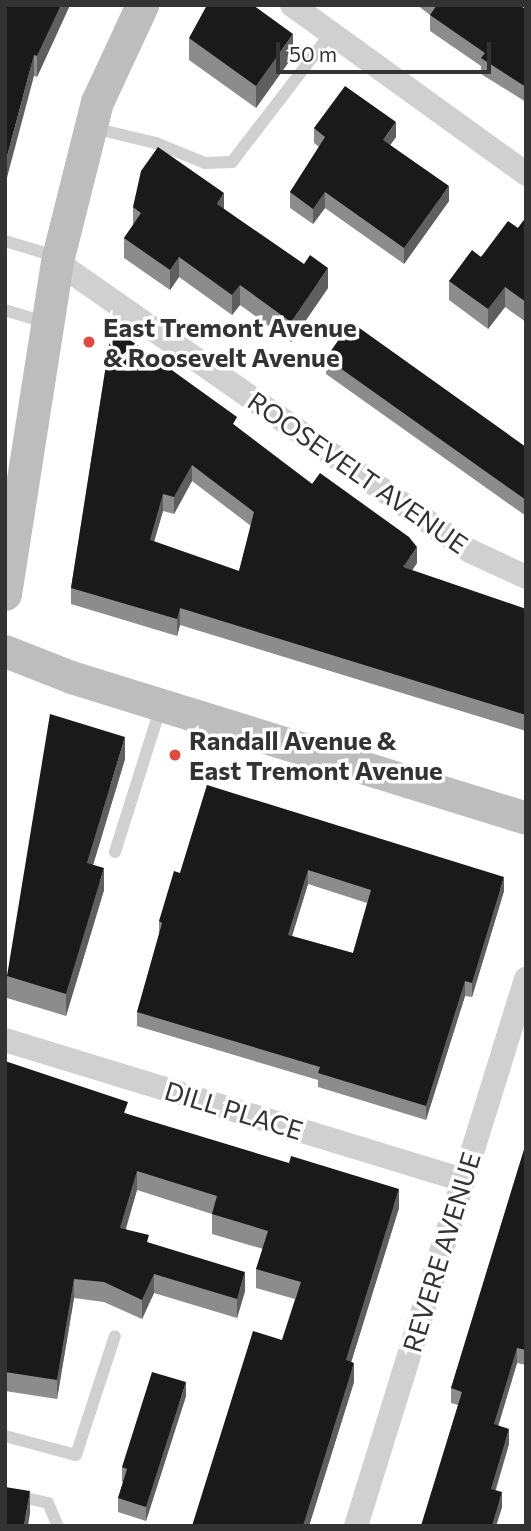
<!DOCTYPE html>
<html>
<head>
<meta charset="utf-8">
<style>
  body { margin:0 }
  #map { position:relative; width:531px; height:1531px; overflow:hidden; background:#fff; font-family:Commissioner,sans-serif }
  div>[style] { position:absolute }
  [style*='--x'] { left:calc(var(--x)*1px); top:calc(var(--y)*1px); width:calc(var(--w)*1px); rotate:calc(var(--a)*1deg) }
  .service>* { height:12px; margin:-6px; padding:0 6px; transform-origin:6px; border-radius:6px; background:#d0d0d0 }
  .minor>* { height:24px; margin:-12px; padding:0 12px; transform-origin:12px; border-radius:12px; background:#d0d0d0 }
  .secondary>* { height:33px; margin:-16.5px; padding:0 16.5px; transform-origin:16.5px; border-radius:16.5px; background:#bdbdbd }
  .wall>* { inset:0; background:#8c8c8c }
  .shaded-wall>* { inset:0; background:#5f5f5f }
  .building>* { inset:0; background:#1a1a1a }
  .dots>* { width:19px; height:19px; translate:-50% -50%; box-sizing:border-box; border:4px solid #fff; border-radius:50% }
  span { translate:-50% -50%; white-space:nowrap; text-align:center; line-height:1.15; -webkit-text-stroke:7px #fff; paint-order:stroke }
  .poi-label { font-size:26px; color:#333; font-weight:700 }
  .left { translate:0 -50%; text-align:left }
  .street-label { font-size:26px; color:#333 }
  .frame { position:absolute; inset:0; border:7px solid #333; pointer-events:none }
  .scale { position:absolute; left:276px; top:42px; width:215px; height:32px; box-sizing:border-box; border:4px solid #333; border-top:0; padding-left:9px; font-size:21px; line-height:24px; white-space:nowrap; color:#333; -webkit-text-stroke:5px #fff; paint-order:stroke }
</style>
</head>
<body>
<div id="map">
  <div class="service">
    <div style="--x:93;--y:128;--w:65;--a:13.4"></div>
    <div style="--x:156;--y:143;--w:53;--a:22.2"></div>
    <div style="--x:205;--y:163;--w:27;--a:-2"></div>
    <div style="--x:232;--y:162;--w:163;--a:-52.5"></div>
    <div style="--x:5;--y:241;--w:52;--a:16.7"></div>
    <div style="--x:5;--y:310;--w:44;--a:17.2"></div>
    <div style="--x:115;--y:852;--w:153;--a:-72.5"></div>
    <div style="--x:5;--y:1436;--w:73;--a:15"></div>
    <div style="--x:76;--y:1455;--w:125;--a:-71.9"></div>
    <div style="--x:5;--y:1493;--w:44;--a:13.1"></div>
    <div style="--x:48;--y:1503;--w:25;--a:67"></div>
  </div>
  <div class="minor">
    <div style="--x:292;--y:5;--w:289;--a:35.8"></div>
    <div style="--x:57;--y:262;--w:504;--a:34.98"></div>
    <div style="--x:470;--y:551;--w:62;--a:24.9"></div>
    <div style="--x:5;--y:1040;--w:479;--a:17"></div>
    <div style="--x:356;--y:1526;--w:573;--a:-72.74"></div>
  </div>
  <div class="secondary">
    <div style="--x:5;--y:594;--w:341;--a:-81.1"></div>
    <div style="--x:58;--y:257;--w:160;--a:-75.9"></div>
    <div style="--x:97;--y:102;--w:107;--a:-65.1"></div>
    <div style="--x:5;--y:651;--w:71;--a:21.5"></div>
    <div style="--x:71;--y:677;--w:476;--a:17.2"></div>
  </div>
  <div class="wall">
    <div style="clip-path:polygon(5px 5px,70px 5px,37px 77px,34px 76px)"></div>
    <div style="clip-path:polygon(417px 5px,520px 5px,526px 10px,526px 102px,481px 74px,481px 66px,430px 31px,430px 15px)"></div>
    <div style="clip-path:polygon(189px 38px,293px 56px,256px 108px,189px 60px)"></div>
    <div style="clip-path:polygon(314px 128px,396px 137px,390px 145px,449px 201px,404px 264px,325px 208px,313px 224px,290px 208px,290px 192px,319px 147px,314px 143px)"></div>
    <div style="clip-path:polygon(133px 207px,224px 209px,328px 288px,291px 342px,240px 305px,232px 315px,179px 277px,170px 290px,124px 258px,124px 238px,133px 225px)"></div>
    <div style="clip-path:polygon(526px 217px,526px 322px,505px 307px,488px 329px,449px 300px,449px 281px,518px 228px)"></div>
    <div style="clip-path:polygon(evenodd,112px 327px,237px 427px,417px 563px,412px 570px,526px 609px,526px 731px,180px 625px,177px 636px,71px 604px,71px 588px,112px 327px,192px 481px,251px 526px,239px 571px,154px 541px,163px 511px,174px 514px,192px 481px)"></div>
    <div style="clip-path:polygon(326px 358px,526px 447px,526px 516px,326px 374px)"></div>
    <div style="clip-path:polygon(125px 759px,93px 865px,104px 890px,66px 1016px,7px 998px,7px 976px)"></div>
    <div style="clip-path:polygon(evenodd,207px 785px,504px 891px,472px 997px,465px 996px,426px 1120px,318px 1087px,318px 1080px,137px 1026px,137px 1012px,159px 935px,159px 921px,180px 873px,207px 785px,308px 884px,367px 903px,353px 953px,292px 936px,308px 884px)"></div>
    <div style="clip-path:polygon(5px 1061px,128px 1114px,399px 1208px,351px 1362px,354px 1382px,309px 1526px,192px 1526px,282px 1340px,295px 1299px,256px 1288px,256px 1269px,263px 1249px,212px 1234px,212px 1214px,137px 1190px,126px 1229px,149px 1243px,245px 1291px,237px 1318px,154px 1293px,142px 1319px,104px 1302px,74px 1298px,57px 1399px,5px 1391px)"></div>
    <div style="clip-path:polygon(526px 1143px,526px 1365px,517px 1363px,498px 1426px,509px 1444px,496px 1490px,502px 1507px,496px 1526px,421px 1526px,458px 1405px,451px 1403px,451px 1388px)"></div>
    <div style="clip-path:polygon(186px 1396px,146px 1521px,118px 1512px,118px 1498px,123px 1482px,122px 1482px,122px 1467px)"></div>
  </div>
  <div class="shaded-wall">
    <div style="clip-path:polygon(61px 5px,70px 5px,37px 77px,37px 56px)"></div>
    <div style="clip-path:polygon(293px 34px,293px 56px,256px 108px,256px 86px)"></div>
    <div style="clip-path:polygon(34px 55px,34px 76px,5px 185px,5px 164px)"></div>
    <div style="clip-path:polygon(396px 122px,396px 137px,383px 155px,383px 140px)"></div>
    <div style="clip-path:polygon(449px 186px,449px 201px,404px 264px,404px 248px)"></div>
    <div style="clip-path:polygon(325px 192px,325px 208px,313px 224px,313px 209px)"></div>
    <div style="clip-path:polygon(224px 193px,224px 213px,217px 204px)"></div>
    <div style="clip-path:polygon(179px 257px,179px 277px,170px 290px,170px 270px)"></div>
    <div style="clip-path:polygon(328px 268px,328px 288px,291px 342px,291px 322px)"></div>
    <div style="clip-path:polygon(240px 285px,240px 305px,232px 315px,232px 295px)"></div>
    <div style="clip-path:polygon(505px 287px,505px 307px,488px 329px,488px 309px)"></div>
    <div style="clip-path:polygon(192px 465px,192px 481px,174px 514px,174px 497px)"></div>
    <div style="clip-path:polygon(163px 494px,163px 511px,150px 556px,150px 540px)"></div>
    <div style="clip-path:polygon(417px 547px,417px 563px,403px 584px,403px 567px)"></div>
    <div style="clip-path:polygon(180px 608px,180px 625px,177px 636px,177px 619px)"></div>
    <div style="clip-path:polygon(125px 737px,125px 759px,87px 885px,87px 863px)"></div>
    <div style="clip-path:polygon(104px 868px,104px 890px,66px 1016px,66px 994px)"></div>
    <div style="clip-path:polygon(308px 870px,308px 884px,288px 949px,288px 935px)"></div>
    <div style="clip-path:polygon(504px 877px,504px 891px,472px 997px,472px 983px)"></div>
    <div style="clip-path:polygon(465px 981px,465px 996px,426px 1120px,426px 1106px)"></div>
    <div style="clip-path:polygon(137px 1171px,137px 1190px,120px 1247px,120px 1228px)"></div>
    <div style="clip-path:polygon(399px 1189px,399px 1208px,346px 1379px,346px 1360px)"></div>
    <div style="clip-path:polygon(245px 1272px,245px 1291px,237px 1318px,237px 1299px)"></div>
    <div style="clip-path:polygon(154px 1274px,154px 1293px,142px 1319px,142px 1300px)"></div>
    <div style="clip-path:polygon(74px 1279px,74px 1298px,57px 1399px,57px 1380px)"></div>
    <div style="clip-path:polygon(517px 1348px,517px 1363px,494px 1440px,494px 1424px)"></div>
    <div style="clip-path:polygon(354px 1363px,354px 1382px,309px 1526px,303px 1526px)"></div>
    <div style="clip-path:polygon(186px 1382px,186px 1396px,146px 1521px,146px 1507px)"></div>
    <div style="clip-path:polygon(509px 1429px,509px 1444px,491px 1504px,491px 1489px)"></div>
    <div style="clip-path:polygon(30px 1491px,30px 1513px,28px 1526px,24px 1526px)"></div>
    <div style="clip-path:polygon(502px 1492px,502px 1507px,496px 1526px,492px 1526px)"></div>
  </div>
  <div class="building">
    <div style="clip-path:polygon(5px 5px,61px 5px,37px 56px,34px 55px,5px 164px)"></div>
    <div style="clip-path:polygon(207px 5px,253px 5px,293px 34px,256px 86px,189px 38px)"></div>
    <div style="clip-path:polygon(437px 5px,520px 5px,526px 10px,526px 87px,481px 58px,485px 53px,430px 15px)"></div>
    <div style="clip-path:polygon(345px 86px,396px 122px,383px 140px,449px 186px,404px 248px,325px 192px,313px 209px,290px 192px,325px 137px,314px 128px)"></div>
    <div style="clip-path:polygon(158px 147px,224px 193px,217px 204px,304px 264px,310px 255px,328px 268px,291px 322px,240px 285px,232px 295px,179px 257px,170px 270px,124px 238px,141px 213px,133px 207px,141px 171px)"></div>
    <div style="clip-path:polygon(526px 217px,526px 302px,505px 287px,488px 309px,449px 281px,472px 250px,481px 257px,508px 221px,518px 228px)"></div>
    <div style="clip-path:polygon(351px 322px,526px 447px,526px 500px,326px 358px)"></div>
    <div style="clip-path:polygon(evenodd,112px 327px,237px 417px,233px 424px,312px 484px,320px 473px,409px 537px,417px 547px,403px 567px,526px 609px,526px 715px,180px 608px,177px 619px,71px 588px,112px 327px,192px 465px,254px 512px,239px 571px,150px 540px,163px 494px,174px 497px,192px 465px)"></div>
    <div style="clip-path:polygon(50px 714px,125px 737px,87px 863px,104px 868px,66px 994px,7px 976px)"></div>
    <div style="clip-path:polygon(evenodd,207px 785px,504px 877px,472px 983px,465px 981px,426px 1106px,318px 1073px,320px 1067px,137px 1012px,162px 923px,159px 921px,174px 871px,180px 873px,207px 785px,308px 870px,371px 890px,353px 953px,288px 935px,308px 870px)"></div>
    <div style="clip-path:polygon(5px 1061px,128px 1102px,124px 1113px,289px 1163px,291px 1156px,399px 1189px,346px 1360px,354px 1363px,303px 1526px,192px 1526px,253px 1331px,282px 1340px,301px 1282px,256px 1269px,268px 1231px,212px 1214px,217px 1196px,137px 1171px,120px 1228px,149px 1235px,147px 1242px,245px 1272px,237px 1299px,154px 1274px,142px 1300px,104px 1282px,74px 1279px,57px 1380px,5px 1372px)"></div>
    <div style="clip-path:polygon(526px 1143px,526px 1350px,517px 1348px,494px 1424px,509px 1429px,491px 1489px,502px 1492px,492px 1526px,421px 1526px,462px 1392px,451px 1388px)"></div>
    <div style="clip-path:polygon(152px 1372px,186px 1382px,146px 1507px,118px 1498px,127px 1469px,122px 1467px)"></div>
    <div style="clip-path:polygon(5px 1487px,30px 1491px,24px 1526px,5px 1526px)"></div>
  </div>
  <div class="dots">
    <div style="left:89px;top:342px;background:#dd4b41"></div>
    <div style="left:175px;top:755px;background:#dd4b41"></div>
  </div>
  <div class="poi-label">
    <span class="left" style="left:103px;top:342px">East Tremont Avenue<br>&amp; Roosevelt Avenue</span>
    <span class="left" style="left:189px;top:755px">Randall Avenue &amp;<br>East Tremont Avenue</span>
  </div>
  <div class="street-label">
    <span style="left:358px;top:472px;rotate:35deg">ROOSEVELT AVENUE</span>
    <span style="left:234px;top:1110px;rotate:17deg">DILL PLACE</span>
    <span style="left:441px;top:1252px;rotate:-73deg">REVERE AVENUE</span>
  </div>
  <div class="frame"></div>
  <div class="scale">50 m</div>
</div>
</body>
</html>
